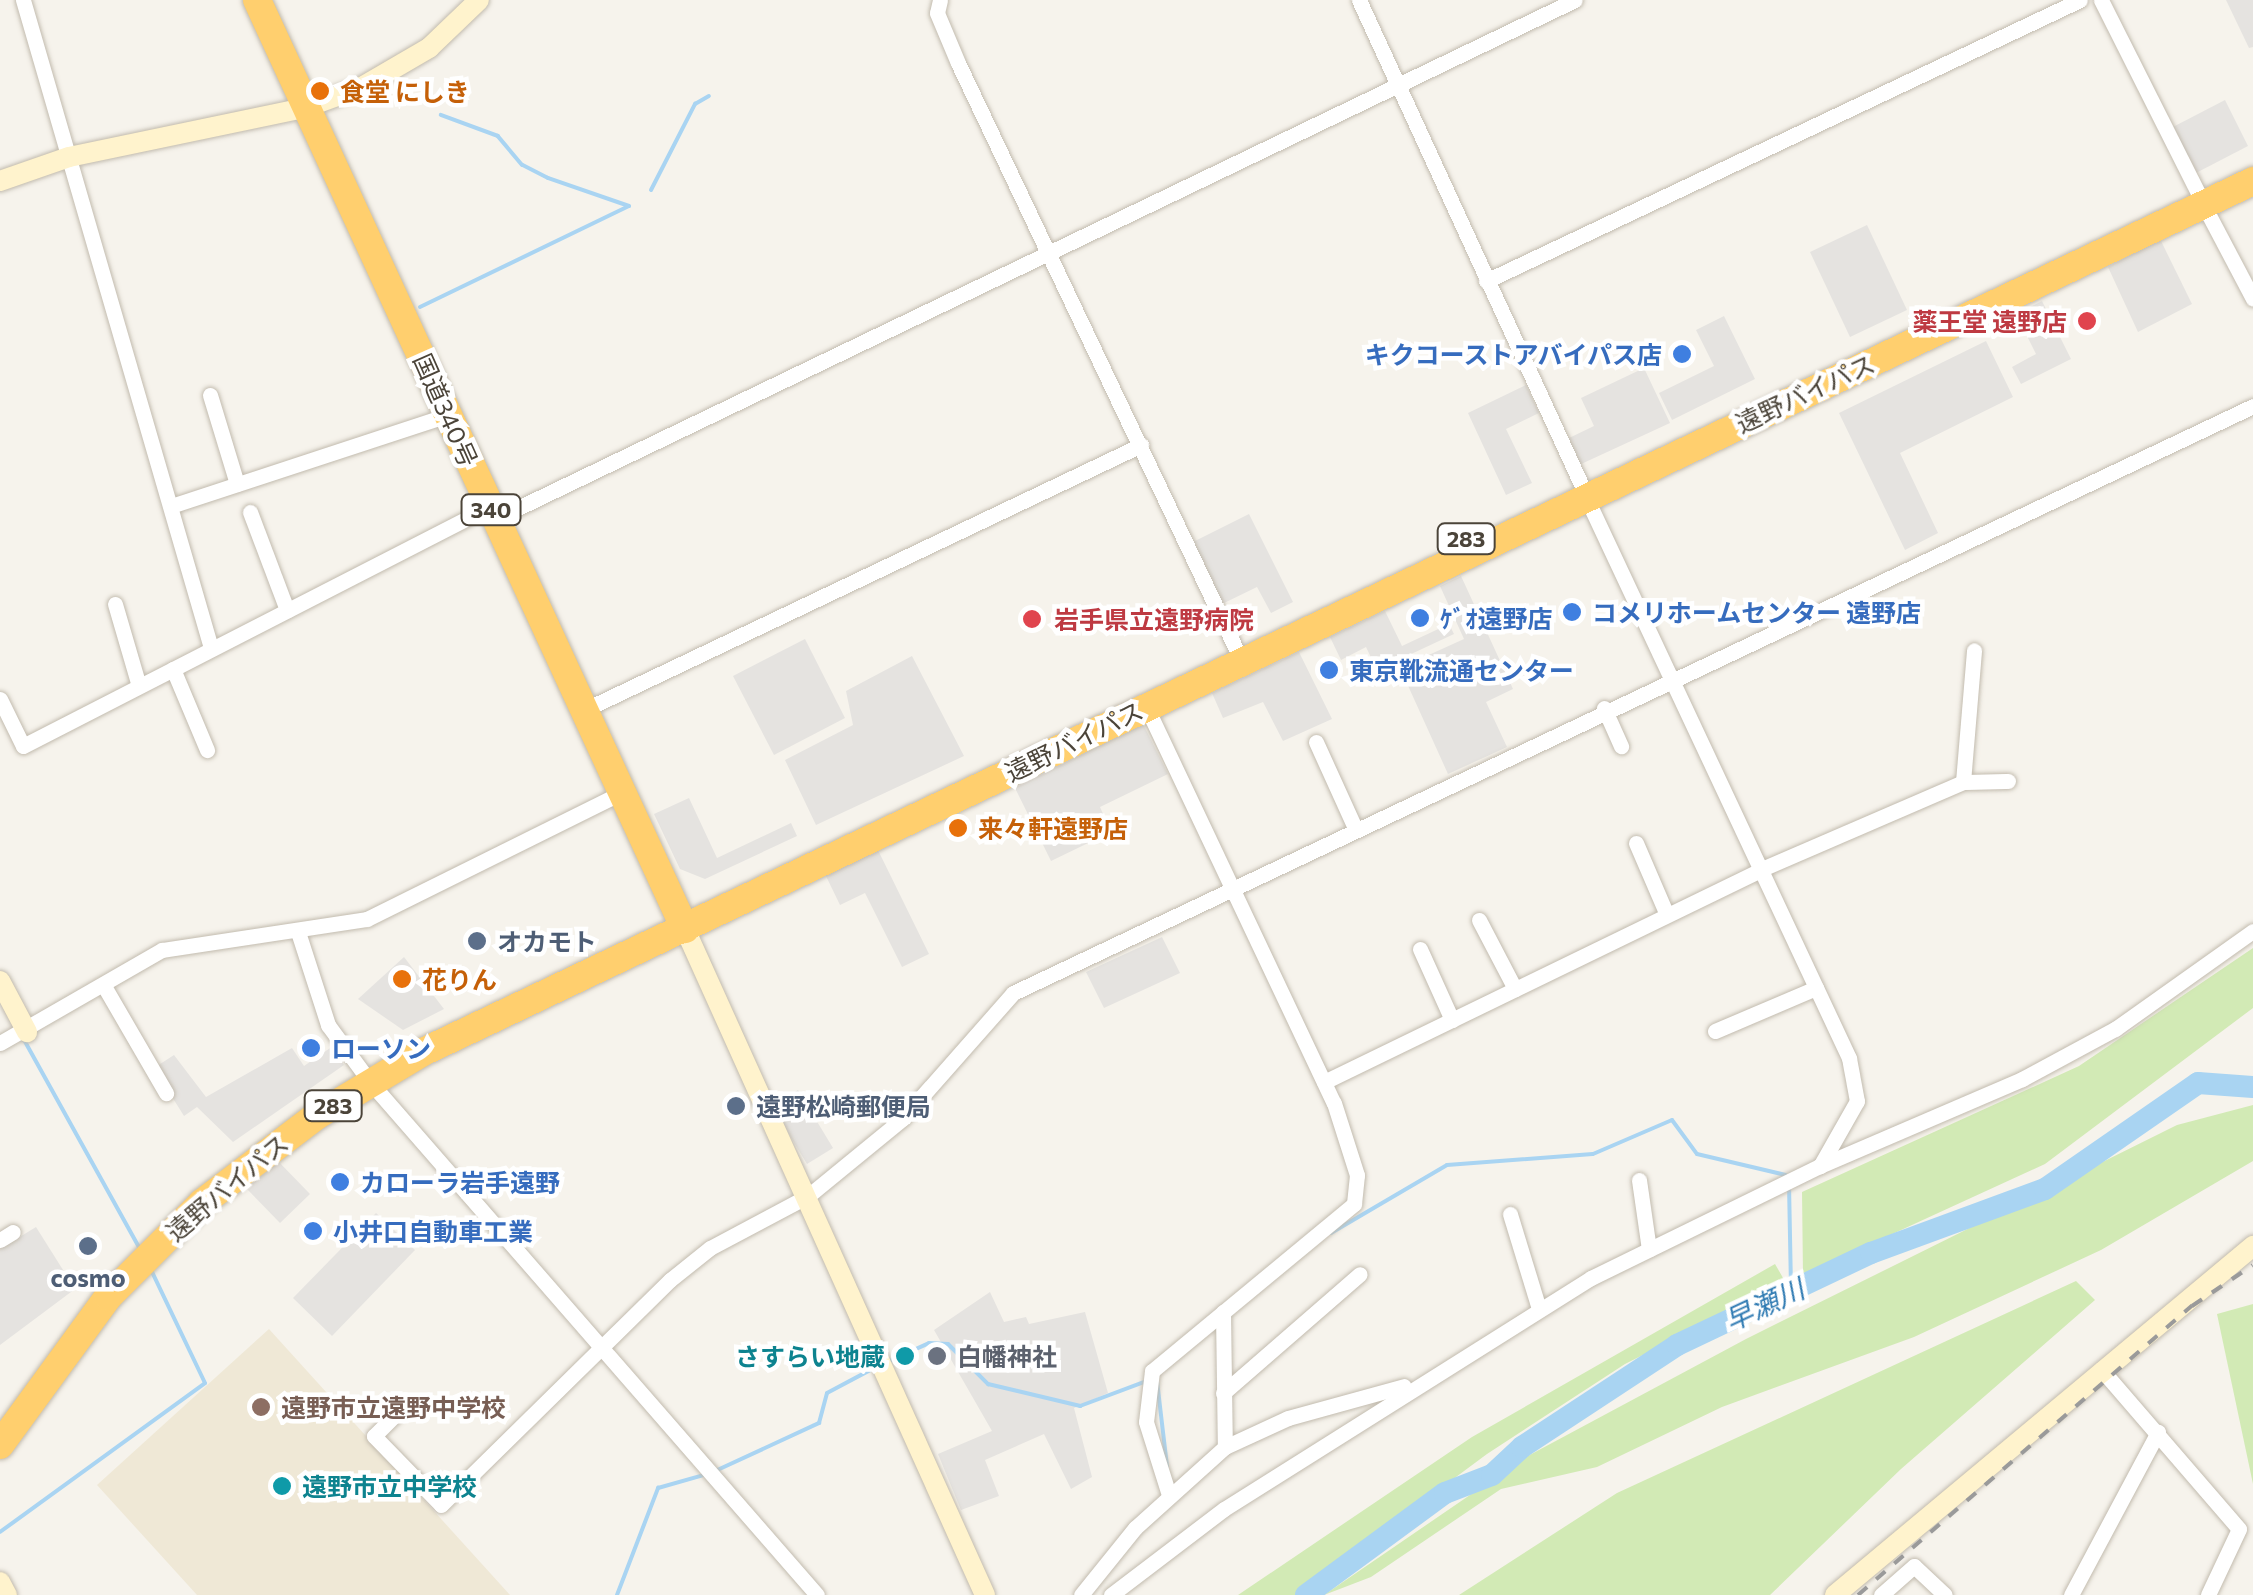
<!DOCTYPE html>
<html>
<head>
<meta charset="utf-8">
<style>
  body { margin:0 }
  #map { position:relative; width:2253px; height:1595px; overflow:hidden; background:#f6f3ec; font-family:Commissioner,"Noto Sans JP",sans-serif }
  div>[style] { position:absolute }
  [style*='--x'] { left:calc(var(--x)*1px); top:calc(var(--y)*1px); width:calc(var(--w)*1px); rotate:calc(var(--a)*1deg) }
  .education>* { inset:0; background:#efe8d6 }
  .green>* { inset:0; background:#d2eab5 }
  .parking>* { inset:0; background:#e5e3e0 }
  .stream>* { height:4px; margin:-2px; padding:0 2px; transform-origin:2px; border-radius:2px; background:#a9d4f2 }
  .river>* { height:22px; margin:-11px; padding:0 11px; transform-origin:11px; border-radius:11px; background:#a9d4f2 }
  .roads { filter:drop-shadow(0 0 2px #c2bbae) drop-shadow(0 0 2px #c2bbae) }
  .street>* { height:15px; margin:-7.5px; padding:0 7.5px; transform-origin:7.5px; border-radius:7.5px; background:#fff }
  .secondary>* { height:20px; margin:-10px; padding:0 10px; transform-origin:10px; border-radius:10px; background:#fff3cd }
  .highway>* { height:28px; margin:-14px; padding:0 14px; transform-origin:14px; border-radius:14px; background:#ffcf6e }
  .rail>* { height:4px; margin-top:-2px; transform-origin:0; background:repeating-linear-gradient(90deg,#9a9a9a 0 12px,transparent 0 24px) }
  .dots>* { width:28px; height:28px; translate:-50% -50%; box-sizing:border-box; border:5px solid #fff; border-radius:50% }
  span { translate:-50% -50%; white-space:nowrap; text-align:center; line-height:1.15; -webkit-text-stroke:9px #fff; paint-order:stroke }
  .shield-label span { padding:2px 8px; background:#fff; border:2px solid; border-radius:8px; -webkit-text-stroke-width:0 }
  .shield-label { font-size:22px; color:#4b4439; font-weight:700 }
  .food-label { font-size:25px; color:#c56008; font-weight:700 }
  .left { translate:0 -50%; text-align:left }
  .health-label { font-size:25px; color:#be3a42; font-weight:700 }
  .right { translate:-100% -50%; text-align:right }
  .shop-label { font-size:25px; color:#366cbe; font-weight:700 }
  .street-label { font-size:25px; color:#4b4439 }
  .service-label { font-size:25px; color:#4e5e75; font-weight:700 }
  .culture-label { font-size:25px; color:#0d838f; font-weight:700 }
  .worship-label { font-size:25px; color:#5b616d; font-weight:700 }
  .education-label { font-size:25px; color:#785e54; font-weight:700 }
  .water-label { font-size:28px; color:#2e7ab2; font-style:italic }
</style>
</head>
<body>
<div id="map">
  <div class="education">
    <div style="clip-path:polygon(269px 1329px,510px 1595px,197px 1595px,97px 1485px)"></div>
  </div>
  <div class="green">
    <div style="clip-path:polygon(2253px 948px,2253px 1008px,2045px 1164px,1803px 1275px,1802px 1192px,2079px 1066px)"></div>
    <div style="clip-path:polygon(2253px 1105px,2253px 1161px,2101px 1250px,1914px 1337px,1722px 1407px,1597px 1467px,1501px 1489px,1371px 1577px,1324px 1595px,1524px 1458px,1746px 1339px,2177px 1125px)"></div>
    <div style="clip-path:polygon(1775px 1264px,1786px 1283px,1625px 1364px,1487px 1454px,1297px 1595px,1238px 1595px,1472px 1437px)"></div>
    <div style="clip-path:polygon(2076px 1281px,2095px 1300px,1901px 1469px,1770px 1595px,1459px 1595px,1617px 1493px)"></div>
    <div style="clip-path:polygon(2253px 1304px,2253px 1484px,2217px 1314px)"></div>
  </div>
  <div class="parking">
    <div style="clip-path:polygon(2226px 0,2253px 0,2253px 47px,2249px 48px)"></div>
    <div style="clip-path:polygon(2225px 100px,2248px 146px,2194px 174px,2171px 128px)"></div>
    <div style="clip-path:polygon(1867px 225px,1907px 310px,1850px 337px,1810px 252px)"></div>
    <div style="clip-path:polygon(2160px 239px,2192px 304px,2138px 332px,2108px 267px)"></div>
    <div style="clip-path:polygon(2042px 301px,2071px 359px,2021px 384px,2012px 367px,2036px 354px,2016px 314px)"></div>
    <div style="clip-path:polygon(1724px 316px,1755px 379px,1672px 420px,1659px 393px,1714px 366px,1696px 330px)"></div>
    <div style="clip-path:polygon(1986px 341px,2013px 397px,1900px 453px,1938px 533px,1905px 550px,1839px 413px)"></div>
    <div style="clip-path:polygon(1644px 368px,1670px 423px,1579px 465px,1567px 439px,1594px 426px,1581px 398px)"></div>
    <div style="clip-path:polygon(1526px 385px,1539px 413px,1506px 429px,1532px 483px,1506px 495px,1468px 413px)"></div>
    <div style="clip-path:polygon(1249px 514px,1293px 602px,1271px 613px,1257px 587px,1222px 604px,1191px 543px)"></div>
    <div style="clip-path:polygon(1461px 576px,1513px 689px,1486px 702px,1507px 747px,1448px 774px,1400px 668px,1464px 639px,1440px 586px)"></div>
    <div style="clip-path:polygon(1385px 611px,1402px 646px,1449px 624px,1454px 634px,1377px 670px,1366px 647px,1341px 660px,1330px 637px)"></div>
    <div style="clip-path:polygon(805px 639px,845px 718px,774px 755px,733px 676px)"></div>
    <div style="clip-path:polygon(1299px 652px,1332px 719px,1283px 741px,1263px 702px,1223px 718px,1212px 693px)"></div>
    <div style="clip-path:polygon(912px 656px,964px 756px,816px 825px,785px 760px,853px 725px,846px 691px)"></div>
    <div style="clip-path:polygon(1143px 724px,1168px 774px,1100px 807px,1111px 832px,1051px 861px,1015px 788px)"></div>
    <div style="clip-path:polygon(689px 798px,717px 858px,791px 823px,797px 836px,705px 879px,680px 869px,654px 814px)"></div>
    <div style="clip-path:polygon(876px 846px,929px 954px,902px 967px,865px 893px,840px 905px,824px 872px)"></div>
    <div style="clip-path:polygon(1162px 937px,1180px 973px,1104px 1008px,1086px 972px)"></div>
    <div style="clip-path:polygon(404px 957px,444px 1009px,403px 1030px,358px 999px)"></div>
    <div style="clip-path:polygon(333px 1046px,344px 1065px,233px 1142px,197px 1107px,184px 1116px,154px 1068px,174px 1055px,206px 1097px,292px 1048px,304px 1066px)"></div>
    <div style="clip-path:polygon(798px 1090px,833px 1148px,807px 1164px,772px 1106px)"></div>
    <div style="clip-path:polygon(277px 1160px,310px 1194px,280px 1223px,247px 1189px)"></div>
    <div style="clip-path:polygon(376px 1213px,415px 1250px,332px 1336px,293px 1298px)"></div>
    <div style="clip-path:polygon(36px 1227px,75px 1289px,0 1345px,0 1249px)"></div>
    <div style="clip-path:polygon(990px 1292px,1004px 1322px,1026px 1317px,1029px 1324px,1085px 1312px,1108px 1393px,1074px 1408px,1092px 1477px,1071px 1489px,1044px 1434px,985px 1460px,999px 1496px,961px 1510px,938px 1454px,992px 1431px,934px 1330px)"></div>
  </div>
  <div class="stream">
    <div style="--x:651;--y:190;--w:97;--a:-62.9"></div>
    <div style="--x:695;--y:104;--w:16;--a:-30"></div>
    <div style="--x:420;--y:307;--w:232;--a:-25.8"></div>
    <div style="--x:629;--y:206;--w:86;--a:-160.9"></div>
    <div style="--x:548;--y:178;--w:29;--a:-153"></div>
    <div style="--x:522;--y:165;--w:38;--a:-130"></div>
    <div style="--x:498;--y:136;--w:61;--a:-159.8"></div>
    <div style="--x:23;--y:1038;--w:241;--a:61"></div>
    <div style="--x:1789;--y:1184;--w:109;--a:88.9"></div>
    <div style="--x:1331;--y:1233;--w:134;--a:-30.4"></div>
    <div style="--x:1447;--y:1165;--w:146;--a:-4.3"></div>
    <div style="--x:1593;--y:1154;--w:86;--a:-23.3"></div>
    <div style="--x:1672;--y:1120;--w:42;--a:53.7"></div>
    <div style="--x:1697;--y:1154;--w:91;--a:13.3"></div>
    <div style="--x:887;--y:1362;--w:46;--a:-24.3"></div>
    <div style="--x:929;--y:1343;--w:19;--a:3"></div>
    <div style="--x:948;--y:1344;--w:57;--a:45"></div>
    <div style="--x:988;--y:1384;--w:95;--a:13.4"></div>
    <div style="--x:1080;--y:1406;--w:68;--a:-20.6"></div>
    <div style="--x:1157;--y:1381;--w:86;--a:83.3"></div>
    <div style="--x:713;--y:1472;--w:117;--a:-24.8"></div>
    <div style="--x:819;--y:1423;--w:31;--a:-75"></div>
    <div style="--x:827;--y:1393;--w:53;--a:-28"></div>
    <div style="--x:0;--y:1532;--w:253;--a:-36"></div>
    <div style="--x:205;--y:1383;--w:125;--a:-115.5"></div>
    <div style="--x:617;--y:1595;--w:115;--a:-69"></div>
    <div style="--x:658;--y:1488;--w:48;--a:-15.8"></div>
  </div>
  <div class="river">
    <div style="--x:1306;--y:1595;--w:172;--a:-36.3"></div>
    <div style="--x:1445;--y:1493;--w:50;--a:-21"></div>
    <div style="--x:1492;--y:1475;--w:41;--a:-43"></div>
    <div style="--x:1522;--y:1447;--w:186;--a:-33.3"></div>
    <div style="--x:1677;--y:1345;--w:215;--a:-25.4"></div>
    <div style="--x:1871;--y:1253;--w:185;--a:-20.2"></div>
    <div style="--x:2045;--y:1189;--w:186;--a:-34.7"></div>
    <div style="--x:2198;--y:1083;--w:55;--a:4.2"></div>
  </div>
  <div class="roads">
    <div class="street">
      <div style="--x:23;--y:0;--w:675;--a:73.82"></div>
      <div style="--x:940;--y:0;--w:13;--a:103"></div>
      <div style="--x:937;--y:13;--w:54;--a:67.2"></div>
      <div style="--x:958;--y:63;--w:649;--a:64.62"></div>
      <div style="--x:1359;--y:0;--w:532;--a:65.36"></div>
      <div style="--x:2101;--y:0;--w:214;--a:63.3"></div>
      <div style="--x:2203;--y:204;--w:107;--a:62.2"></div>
      <div style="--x:1486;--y:281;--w:657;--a:-25.32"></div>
      <div style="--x:210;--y:395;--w:93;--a:73.1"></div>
      <div style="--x:1586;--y:497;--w:620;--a:64.88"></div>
      <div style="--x:1849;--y:1058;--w:44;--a:79.5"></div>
      <div style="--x:1857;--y:1101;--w:75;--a:119.6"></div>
      <div style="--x:174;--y:505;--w:288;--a:-18.2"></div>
      <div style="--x:250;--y:512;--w:105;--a:69.3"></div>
      <div style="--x:495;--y:519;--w:1198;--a:-25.67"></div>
      <div style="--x:115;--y:604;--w:85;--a:73.7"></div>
      <div style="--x:173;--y:669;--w:88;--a:67.2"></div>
      <div style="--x:0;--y:699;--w:52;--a:63.9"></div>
      <div style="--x:23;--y:746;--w:524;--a:-27.15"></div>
      <div style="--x:1146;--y:706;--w:439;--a:64.7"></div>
      <div style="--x:1334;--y:1103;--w:76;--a:72.3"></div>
      <div style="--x:1357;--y:1175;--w:29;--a:96"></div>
      <div style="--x:1354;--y:1204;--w:262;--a:140.4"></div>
      <div style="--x:1152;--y:1371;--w:51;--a:96.7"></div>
      <div style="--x:1146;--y:1422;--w:77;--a:72.5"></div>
      <div style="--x:1604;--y:708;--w:42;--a:65.9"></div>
      <div style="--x:584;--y:710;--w:617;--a:-25.44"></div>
      <div style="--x:1316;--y:742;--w:94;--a:65.6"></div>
      <div style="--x:1963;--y:782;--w:45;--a:-1.3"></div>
      <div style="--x:1636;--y:843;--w:78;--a:66.7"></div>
      <div style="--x:1479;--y:920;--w:78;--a:62.4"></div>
      <div style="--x:299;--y:935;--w:95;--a:72.1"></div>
      <div style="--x:328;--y:1025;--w:71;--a:53.6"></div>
      <div style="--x:370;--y:1082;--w:680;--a:48.93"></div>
      <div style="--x:1420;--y:949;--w:78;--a:65.7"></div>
      <div style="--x:104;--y:986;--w:124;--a:59.9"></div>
      <div style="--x:1715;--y:1031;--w:110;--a:-23.1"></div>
      <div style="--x:0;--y:1043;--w:187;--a:-29.9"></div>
      <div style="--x:162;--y:950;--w:207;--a:-8.6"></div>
      <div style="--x:367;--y:919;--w:286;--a:-26.4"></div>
      <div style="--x:1324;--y:1082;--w:487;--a:-25.9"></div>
      <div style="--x:1762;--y:869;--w:219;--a:-23.4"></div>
      <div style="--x:1963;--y:782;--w:132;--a:-85.2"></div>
      <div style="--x:1639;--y:1180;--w:70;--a:81.8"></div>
      <div style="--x:1510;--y:1214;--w:99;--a:73"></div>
      <div style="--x:0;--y:1240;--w:15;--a:-32"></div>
      <div style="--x:1223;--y:1312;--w:135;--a:89.2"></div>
      <div style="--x:2101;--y:1369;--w:211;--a:49.2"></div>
      <div style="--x:2239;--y:1529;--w:73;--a:115.2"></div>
      <div style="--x:1223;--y:1393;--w:181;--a:-41"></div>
      <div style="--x:398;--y:1412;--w:34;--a:135"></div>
      <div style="--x:374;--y:1436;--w:96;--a:45.8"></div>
      <div style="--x:441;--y:1505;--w:321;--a:-44.5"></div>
      <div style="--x:670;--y:1280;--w:51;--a:-38.7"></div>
      <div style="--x:710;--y:1248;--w:111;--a:-28"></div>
      <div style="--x:808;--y:1196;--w:122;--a:-39.3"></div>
      <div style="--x:902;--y:1119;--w:168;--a:-48.6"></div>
      <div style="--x:1013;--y:993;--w:1372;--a:-25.33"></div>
      <div style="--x:1081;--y:1595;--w:86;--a:-51.1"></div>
      <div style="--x:1135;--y:1528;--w:121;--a:-42"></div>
      <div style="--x:1225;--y:1447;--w:69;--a:-24.7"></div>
      <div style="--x:1288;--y:1418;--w:120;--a:-15.4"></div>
      <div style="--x:1111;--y:1595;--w:142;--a:-37.3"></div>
      <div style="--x:1224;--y:1509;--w:434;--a:-32.2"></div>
      <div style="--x:1591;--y:1278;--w:255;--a:-26.1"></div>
      <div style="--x:1820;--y:1166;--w:220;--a:-23.3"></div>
      <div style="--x:2022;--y:1079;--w:106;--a:-28.3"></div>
      <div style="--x:2115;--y:1029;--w:169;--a:-35.4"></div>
      <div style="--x:1881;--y:1595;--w:44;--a:-41.3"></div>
      <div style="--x:1914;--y:1566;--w:42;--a:43.1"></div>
      <div style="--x:2071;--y:1595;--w:185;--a:-61.9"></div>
    </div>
    <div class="secondary">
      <div style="--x:0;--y:181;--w:73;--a:-19.2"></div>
      <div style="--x:69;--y:157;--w:240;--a:-11.8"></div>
      <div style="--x:304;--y:108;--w:62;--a:-19.9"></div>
      <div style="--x:362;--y:87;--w:78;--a:-30.2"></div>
      <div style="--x:429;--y:48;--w:69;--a:-43.8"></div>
      <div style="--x:685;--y:929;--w:730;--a:65.75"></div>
      <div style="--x:0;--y:981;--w:58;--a:62.1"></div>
      <div style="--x:0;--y:1582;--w:15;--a:62"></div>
      <div style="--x:1835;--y:1595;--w:545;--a:-39.86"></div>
    </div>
    <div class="highway">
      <div style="--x:257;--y:0;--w:1023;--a:65.26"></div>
      <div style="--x:0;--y:1445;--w:183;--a:-53.9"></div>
      <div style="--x:108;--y:1297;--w:133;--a:-45"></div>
      <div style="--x:202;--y:1203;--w:143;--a:-37.3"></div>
      <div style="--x:316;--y:1116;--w:125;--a:-30.9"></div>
      <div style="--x:423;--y:1052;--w:2027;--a:-25.45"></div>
    </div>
  </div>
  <div class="rail">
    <div style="--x:1858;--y:1595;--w:442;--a:-40.9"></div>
    <div style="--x:2192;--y:1306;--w:73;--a:-33.9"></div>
  </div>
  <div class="dots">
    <div style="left:320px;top:91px;background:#e8710a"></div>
    <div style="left:2087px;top:321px;background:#e0444e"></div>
    <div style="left:1682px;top:354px;background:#3f7fe0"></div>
    <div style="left:1572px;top:612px;background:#3f7fe0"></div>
    <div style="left:1420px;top:618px;background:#3f7fe0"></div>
    <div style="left:1032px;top:619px;background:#e0444e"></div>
    <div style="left:1329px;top:670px;background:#3f7fe0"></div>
    <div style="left:958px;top:828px;background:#e8710a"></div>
    <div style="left:477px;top:941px;background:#5c6f8a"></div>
    <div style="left:402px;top:979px;background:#e8710a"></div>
    <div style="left:311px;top:1048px;background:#3f7fe0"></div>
    <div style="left:736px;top:1106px;background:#5c6f8a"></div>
    <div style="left:340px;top:1182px;background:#3f7fe0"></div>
    <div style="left:313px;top:1231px;background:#3f7fe0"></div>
    <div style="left:88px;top:1246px;background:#5c6f8a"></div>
    <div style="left:905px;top:1356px;background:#0f9aa8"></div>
    <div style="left:937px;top:1356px;background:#6b7280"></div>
    <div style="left:261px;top:1407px;background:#8d6e63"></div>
    <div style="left:282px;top:1486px;background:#0f9aa8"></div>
  </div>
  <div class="shield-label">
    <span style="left:491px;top:510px">340</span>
    <span style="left:1466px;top:539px">283</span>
    <span style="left:333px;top:1106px">283</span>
  </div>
  <div class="food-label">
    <span class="left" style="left:340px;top:91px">食堂 にしき</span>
    <span class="left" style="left:978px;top:828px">来々軒遠野店</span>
    <span class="left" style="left:422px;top:979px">花りん</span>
  </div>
  <div class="health-label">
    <span class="right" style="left:2067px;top:321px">薬王堂 遠野店</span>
    <span class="left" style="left:1054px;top:619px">岩手県立遠野病院</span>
  </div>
  <div class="shop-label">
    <span class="right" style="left:1662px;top:354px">キクコーストアバイパス店</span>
    <span class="left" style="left:1592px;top:612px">コメリホームセンター 遠野店</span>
    <span class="left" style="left:1440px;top:618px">ｹﾞｵ遠野店</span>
    <span class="left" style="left:1349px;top:670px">東京靴流通センター</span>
    <span class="left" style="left:331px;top:1048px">ローソン</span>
    <span class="left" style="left:360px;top:1182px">カローラ岩手遠野</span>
    <span class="left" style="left:333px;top:1231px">小井口自動車工業</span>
  </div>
  <div class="street-label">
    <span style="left:1805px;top:393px;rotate:-25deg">遠野バイパス</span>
    <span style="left:446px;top:410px;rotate:66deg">国道340号</span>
    <span style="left:1074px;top:741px;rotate:-26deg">遠野バイパス</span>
    <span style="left:227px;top:1187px;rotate:-40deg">遠野バイパス</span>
  </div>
  <div class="service-label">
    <span class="left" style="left:497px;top:941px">オカモト</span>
    <span class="left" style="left:756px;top:1106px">遠野松崎郵便局</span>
    <span style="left:88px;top:1277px">cosmo</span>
  </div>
  <div class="culture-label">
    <span class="right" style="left:885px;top:1356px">さすらい地蔵</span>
    <span class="left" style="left:302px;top:1486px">遠野市立中学校</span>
  </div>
  <div class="worship-label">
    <span class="left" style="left:957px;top:1356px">白幡神社</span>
  </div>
  <div class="education-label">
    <span class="left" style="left:281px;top:1407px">遠野市立遠野中学校</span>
  </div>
  <div class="water-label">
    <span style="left:1764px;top:1304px;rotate:-25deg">早瀬川</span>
  </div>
</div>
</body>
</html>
